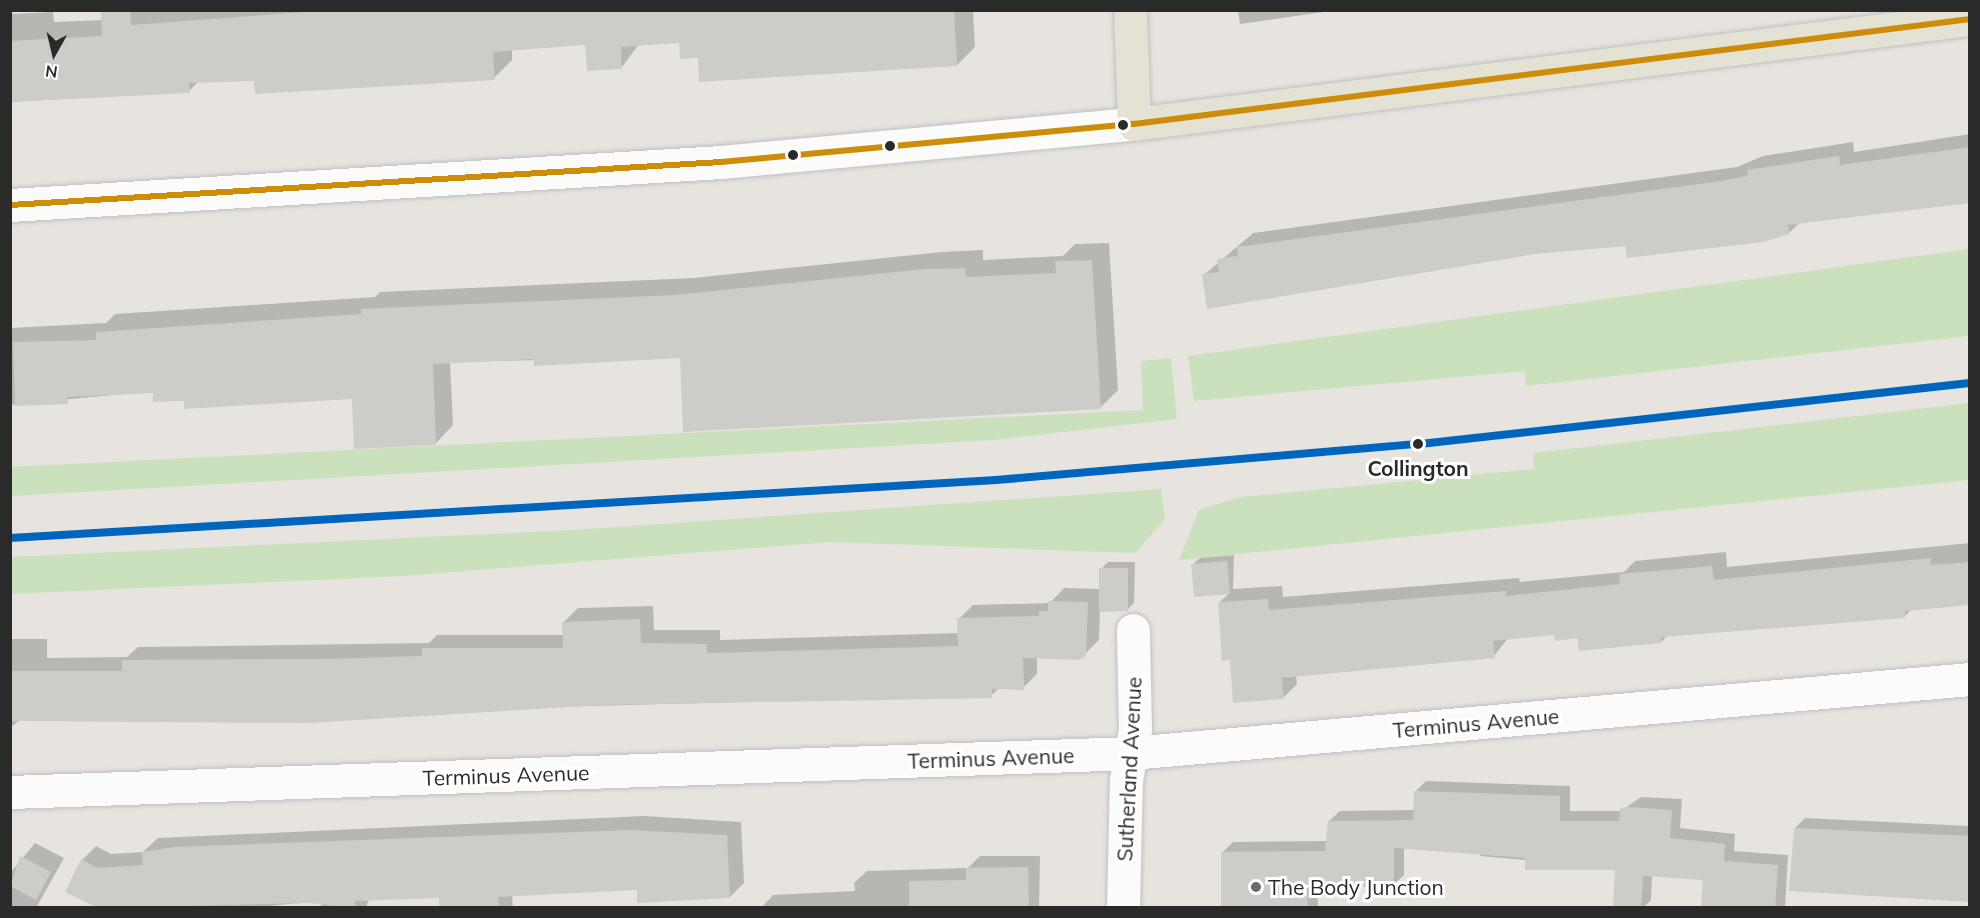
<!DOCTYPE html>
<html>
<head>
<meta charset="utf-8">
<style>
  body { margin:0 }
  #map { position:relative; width:1980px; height:918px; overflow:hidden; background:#e7e4e0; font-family:Mulish,sans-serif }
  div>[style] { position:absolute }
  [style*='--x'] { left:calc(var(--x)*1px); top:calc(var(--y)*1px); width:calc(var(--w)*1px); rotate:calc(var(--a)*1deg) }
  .green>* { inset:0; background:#cbe0bc }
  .shadow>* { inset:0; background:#0003 }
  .building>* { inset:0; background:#ceccc9 }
  .roads { filter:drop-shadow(0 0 2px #c1c0c1) drop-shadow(0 0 2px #c1c0c1) }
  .minor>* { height:33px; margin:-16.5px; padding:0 16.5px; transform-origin:16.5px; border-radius:16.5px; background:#fbfbfa }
  .major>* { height:33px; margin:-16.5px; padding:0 16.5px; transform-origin:16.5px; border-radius:16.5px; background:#e4e1d5 }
  .bus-1>* { height:6px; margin:-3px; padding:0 3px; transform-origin:3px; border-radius:3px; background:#ce8d08 }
  .rail-1>* { height:8px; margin:-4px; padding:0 4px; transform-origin:4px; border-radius:4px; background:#0065bd }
  .dots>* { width:16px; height:16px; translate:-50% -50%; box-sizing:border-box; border:3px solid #fff; border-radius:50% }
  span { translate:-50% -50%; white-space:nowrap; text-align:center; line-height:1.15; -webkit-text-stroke:6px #fff; paint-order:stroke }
  .stop-label { font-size:21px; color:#2a2a2a; font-weight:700 }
  .street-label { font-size:21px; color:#2a2a2a }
  .poi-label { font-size:21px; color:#2a2a2a }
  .left { translate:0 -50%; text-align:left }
  .frame { position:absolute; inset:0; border:12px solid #2a2a2a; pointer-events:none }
  .north { position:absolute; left:24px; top:24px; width:60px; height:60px; -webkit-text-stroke:4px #fff; paint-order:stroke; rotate:188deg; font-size:16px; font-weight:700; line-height:24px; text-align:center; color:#2a2a2a }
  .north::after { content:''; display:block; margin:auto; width:21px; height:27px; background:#2a2a2a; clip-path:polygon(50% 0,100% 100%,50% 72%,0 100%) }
</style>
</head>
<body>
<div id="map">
  <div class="green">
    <div style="clip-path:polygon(1969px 249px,1969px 336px,1526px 386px,1525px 371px,1194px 401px,1188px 356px)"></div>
    <div style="clip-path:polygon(1171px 358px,1177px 419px,993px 440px,11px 496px,11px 467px,1143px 410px,1141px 361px)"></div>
    <div style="clip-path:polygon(1969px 403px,1969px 480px,1179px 560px,1199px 510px,1240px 497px,1534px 469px,1533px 453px)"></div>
    <div style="clip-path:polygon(1161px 489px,1165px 519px,1135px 553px,830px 542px,402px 576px,11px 594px,11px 557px,574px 530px)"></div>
  </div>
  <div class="shadow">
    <div style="clip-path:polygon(102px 10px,973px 10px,975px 47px,957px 65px,699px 56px,680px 41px,639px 44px,622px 67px,586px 44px,512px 49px,512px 60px,494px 78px,199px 81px,189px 91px,10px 102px,10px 14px,53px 12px,54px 22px,103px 20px)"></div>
    <div style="clip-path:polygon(1238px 10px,1337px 10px,1240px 24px)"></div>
    <div style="clip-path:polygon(1970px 134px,1970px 201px,1799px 223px,1789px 233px,1535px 253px,1209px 307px,1204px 275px,1253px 233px,1737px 167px,1763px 156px,1853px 142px,1854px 152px)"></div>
    <div style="clip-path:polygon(1109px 243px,1118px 390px,1101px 407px,681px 357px,450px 362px,453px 425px,436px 443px,354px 397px,185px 399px,154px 391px,10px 405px,10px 328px,106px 323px,115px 314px,375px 297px,380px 292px,693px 278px,942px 252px,983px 250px,983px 260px,1063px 256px,1075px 244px)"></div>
    <div style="clip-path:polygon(1970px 543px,1970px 603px,1912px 609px,1904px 617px,1668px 635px,1661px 642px,1556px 633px,1508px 638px,1494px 656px,1296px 675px,1297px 684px,1283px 698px,1231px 659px,1219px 603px,1229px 593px,1192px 565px,1200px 558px,1234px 555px,1233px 589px,1282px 586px,1283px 597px,1519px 578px,1520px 582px,1624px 572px,1635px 561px,1726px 552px,1727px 567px)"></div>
    <div style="clip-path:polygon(1108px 562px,1135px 562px,1134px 603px,1127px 610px,1100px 610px,1099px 640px,1085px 654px,1037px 657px,1037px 674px,1023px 688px,999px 688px,991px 696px,20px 720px,10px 728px,10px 639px,47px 639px,47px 658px,127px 657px,138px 647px,429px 643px,437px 635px,564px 635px,564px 622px,578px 608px,653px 606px,654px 630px,720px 630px,720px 640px,959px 633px,959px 619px,973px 605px,1050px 603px,1064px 588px,1101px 589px,1101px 569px)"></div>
    <div style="clip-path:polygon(1426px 781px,1570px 786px,1570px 811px,1621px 811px,1641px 797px,1682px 799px,1680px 828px,1735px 834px,1734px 851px,1788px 855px,1785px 908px,1703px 908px,1705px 878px,1652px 875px,1651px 900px,1643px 908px,1614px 908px,1617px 868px,1480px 856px,1481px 849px,1404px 847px,1404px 875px,1393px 885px,1317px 885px,1318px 908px,1221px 908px,1222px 853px,1233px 842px,1328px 841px,1329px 821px,1340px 811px,1415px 810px,1415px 792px)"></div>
    <div style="clip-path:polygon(644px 816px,741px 822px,744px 883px,730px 897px,638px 888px,512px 894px,513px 908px,440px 908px,440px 897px,369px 899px,366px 908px,321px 908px,321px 901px,249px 908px,100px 908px,82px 860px,96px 846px,111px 854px,143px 852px,158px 838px)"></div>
    <div style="clip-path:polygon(1805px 818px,1970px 826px,1970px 901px,1795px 828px)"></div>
    <div style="clip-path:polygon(35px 843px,64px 858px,36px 908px,10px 908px,10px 873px)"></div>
    <div style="clip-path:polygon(980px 856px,1040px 856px,1039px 908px,761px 908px,773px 895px,855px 891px,854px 883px,867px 871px,968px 868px)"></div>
  </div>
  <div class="building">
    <div style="clip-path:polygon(101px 10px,130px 10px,131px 25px,333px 10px,954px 10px,957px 66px,699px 82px,698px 58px,680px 59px,679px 43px,621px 47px,622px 69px,587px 71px,585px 45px,493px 52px,495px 80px,255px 94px,254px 81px,189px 83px,190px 93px,10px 102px,10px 41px,102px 36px)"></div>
    <div style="clip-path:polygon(1970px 147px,1970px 203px,1788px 225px,1790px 234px,1763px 242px,1627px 258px,1625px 246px,1535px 254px,1207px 309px,1202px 274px,1219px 272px,1217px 259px,1238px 256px,1237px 247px,1721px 181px,1748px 176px,1747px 170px,1839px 156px,1840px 165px)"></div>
    <div style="clip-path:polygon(1092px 260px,1101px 409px,683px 432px,680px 358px,534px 366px,534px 359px,433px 364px,436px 445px,354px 449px,352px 399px,184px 409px,184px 401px,153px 402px,153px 393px,67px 397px,68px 404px,15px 406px,13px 342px,96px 340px,96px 332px,361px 314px,361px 309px,675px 295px,924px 269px,965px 268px,966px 277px,1056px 273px,1055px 261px)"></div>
    <div style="clip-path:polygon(1931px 558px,1931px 565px,1970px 562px,1970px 605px,1905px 611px,1905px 618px,1661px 637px,1661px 643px,1579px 651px,1577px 638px,1555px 641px,1554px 635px,1493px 641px,1495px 658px,1282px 678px,1284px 699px,1233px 703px,1230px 660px,1222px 661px,1218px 602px,1268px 599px,1269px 610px,1506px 591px,1506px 596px,1620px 584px,1619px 574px,1712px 566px,1714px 580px)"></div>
    <div style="clip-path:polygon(1227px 561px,1230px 594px,1194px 597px,1191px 564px)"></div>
    <div style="clip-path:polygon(1099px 568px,1128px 568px,1128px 611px,1099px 612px)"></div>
    <div style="clip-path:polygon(1048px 601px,1088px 602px,1086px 656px,1079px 660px,1023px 658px,1024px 690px,992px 689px,992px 698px,602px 705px,308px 723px,10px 721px,10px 671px,122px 671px,122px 660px,325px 659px,422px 656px,422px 648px,563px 648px,562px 622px,640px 619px,641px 643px,707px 644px,707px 653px,958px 646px,957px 618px,1039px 616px,1039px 611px,1048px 611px)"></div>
    <div style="clip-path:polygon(1414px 791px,1560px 796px,1560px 821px,1619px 821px,1620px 808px,1629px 807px,1672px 810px,1670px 838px,1725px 844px,1724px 861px,1778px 865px,1775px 908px,1701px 908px,1703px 880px,1643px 876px,1641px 908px,1613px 908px,1615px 870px,1525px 870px,1525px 858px,1394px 848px,1394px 887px,1307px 887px,1308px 908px,1221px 908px,1221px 852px,1325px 851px,1328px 821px,1413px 820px)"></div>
    <div style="clip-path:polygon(1794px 828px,1970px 836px,1970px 902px,1789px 891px)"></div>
    <div style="clip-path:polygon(629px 830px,727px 835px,730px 898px,637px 903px,637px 890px,498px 897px,499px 908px,439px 908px,439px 898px,355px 901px,355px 908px,310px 903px,97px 908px,65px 892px,81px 859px,97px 868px,143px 865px,142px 852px,174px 847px)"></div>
    <div style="clip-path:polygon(20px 856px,51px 872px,36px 900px,10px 886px)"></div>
    <div style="clip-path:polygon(1028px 867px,1029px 908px,909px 908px,909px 881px,966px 880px,966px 868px)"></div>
  </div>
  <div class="roads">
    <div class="minor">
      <div style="--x:10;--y:205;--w:712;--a:-3.46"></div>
      <div style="--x:721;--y:162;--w:415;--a:-5.3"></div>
      <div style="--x:10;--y:792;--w:1122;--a:-1.99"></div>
      <div style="--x:1131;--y:753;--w:842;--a:-5.04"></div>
      <div style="--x:1123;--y:908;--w:128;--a:-88.7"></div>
      <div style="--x:1126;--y:780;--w:52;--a:-80"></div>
      <div style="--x:1135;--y:729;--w:99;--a:-91.2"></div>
    </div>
    <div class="major">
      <div style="--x:1130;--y:10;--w:114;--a:88"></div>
      <div style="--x:1134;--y:124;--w:843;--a:-7.16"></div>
    </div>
  </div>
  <div class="bus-1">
    <div style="--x:10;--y:205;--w:712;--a:-3.46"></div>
    <div style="--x:721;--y:162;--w:415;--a:-5.3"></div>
    <div style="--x:1134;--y:124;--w:843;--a:-7.16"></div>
  </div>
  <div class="rail-1">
    <div style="--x:10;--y:538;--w:988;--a:-3.37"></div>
    <div style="--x:996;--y:480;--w:426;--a:-4.9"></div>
    <div style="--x:1420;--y:444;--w:553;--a:-6.33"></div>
  </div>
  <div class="dots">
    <div style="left:1123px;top:125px;background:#2a2a2a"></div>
    <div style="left:890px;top:146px;background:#2a2a2a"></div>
    <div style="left:793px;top:155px;background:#2a2a2a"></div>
    <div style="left:1418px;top:444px;background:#2a2a2a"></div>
    <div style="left:1256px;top:887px;background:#6c6b6a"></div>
  </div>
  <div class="stop-label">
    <span style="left:1418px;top:468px">Collington</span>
  </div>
  <div class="street-label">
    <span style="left:1476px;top:723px;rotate:-5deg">Terminus Avenue</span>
    <span style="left:991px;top:758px;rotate:-2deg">Terminus Avenue</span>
    <span style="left:1129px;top:769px;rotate:-87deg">Sutherland Avenue</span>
    <span style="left:506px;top:775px;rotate:-2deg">Terminus Avenue</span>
  </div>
  <div class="poi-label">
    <span class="left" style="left:1268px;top:887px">The Body Junction</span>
  </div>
  <div class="frame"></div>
  <div class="north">N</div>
</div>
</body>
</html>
